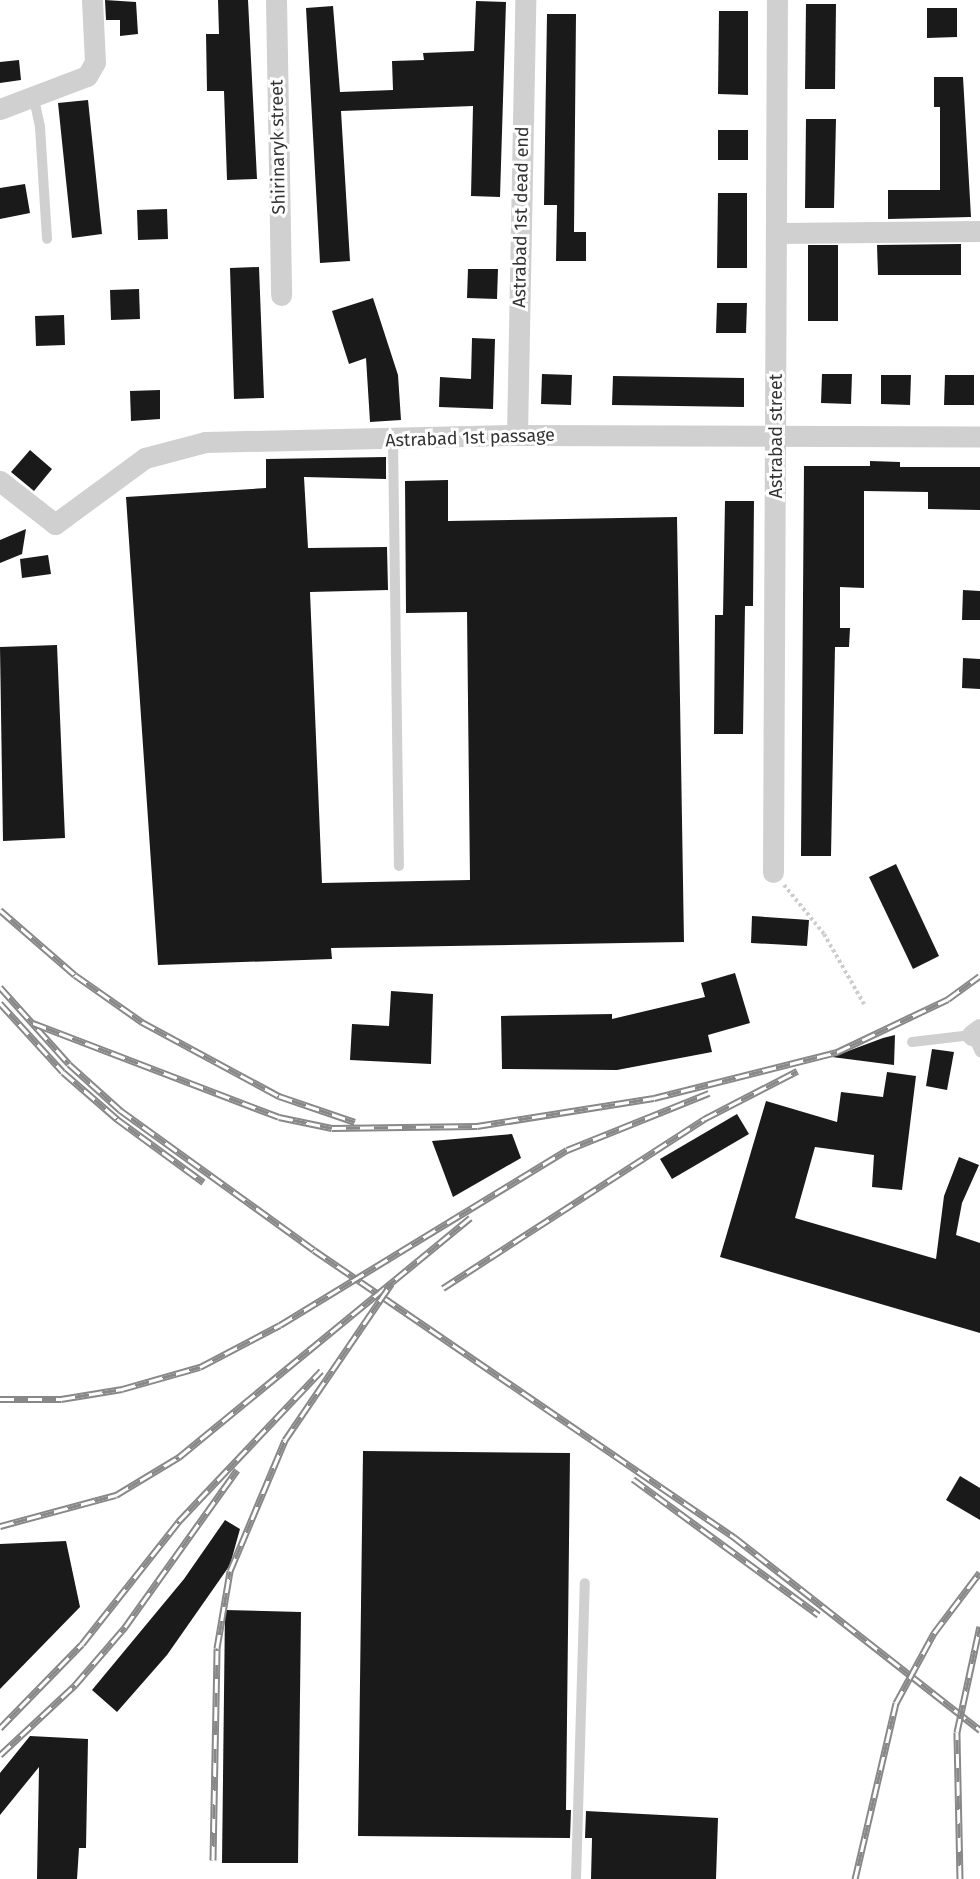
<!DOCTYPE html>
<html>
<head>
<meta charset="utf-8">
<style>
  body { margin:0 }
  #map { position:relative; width:980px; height:1879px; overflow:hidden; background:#fff; font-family:"Fira Sans",sans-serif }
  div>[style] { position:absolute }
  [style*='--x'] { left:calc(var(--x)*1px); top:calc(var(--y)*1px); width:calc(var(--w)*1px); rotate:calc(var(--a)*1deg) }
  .building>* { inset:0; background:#1a1a1a }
  .path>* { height:4px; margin-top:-2px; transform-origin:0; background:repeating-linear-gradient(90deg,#cdcdcd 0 3px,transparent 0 6px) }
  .service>* { height:10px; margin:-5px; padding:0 5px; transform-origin:5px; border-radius:5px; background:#d0d0d0 }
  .minor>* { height:21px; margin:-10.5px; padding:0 10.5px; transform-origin:10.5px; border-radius:10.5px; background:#d0d0d0 }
  .rail>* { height:7px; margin-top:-3.5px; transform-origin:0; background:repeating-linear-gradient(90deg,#fff 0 14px,#888 0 28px); box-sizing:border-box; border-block:2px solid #888 }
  span { translate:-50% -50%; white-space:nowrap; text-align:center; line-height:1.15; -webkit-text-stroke:6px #fff; paint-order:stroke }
  .street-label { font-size:18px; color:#333 }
</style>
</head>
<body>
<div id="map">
  <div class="building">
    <div style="clip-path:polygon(105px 0,136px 2px,138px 34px,120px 36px,120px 20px,106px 20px)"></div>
    <div style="clip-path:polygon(218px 0,248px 0,257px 179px,227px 180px,224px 91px,207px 91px,206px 34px,219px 34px)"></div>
    <div style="clip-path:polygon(476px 1px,506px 2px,500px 197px,471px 196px,473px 106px,341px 111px,350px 261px,320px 263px,306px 8px,333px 6px,340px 92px,393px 90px,392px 61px,424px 60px,423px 53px,474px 51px)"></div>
    <div style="clip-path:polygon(806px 4px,836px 4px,835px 89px,805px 89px)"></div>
    <div style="clip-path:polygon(927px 8px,957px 8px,957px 37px,927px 38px)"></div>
    <div style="clip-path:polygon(719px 11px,748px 11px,748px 95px,718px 94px)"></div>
    <div style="clip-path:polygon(547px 14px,576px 14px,574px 232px,586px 232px,586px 261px,556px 261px,557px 205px,544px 205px)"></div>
    <div style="clip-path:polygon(19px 60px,21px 80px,0 83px,0 62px)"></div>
    <div style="clip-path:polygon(934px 77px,963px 77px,971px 217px,888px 219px,888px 190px,940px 190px,940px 107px,934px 107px)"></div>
    <div style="clip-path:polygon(88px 100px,102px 234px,72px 238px,58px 103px)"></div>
    <div style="clip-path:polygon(806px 119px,836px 119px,834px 208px,805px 208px)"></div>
    <div style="clip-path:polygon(718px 130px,748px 130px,748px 160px,718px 160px)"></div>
    <div style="clip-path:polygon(25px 184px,30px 213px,0 219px,0 188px)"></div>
    <div style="clip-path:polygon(718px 193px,747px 193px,747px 268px,717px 268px)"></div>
    <div style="clip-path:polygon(167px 209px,168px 239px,138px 240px,137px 210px)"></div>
    <div style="clip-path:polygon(961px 244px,961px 275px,878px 275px,877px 245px)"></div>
    <div style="clip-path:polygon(808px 245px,838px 245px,838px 321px,808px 321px)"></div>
    <div style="clip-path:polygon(259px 267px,264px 398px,234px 399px,230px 268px)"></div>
    <div style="clip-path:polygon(468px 269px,498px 269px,497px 299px,467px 298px)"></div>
    <div style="clip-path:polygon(139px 289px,140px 319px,111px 320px,110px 290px)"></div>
    <div style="clip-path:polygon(373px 298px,398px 375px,401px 420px,370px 422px,366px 358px,349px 364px,332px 311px)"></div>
    <div style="clip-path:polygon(717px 303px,747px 303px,746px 333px,716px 333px)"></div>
    <div style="clip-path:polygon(64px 315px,65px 345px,36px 346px,35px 316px)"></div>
    <div style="clip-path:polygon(472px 338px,495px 339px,493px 409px,439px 407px,440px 377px,471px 379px)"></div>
    <div style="clip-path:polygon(542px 374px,572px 375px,571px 405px,541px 404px)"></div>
    <div style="clip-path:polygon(822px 374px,852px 374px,851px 404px,821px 403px)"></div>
    <div style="clip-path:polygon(881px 375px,911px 375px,910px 405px,881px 404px)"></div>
    <div style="clip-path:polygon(945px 375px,974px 375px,974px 405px,944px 405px)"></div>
    <div style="clip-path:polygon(613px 376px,744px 378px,744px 407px,612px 405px)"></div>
    <div style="clip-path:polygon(160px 390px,160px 419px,131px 421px,130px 391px)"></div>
    <div style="clip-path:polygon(30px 450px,52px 469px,34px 491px,11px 472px)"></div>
    <div style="clip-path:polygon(386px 457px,386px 479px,304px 477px,308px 548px,387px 547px,388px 590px,310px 592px,322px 883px,470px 880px,467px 612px,406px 613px,405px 481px,448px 480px,448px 521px,677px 517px,684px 942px,331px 948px,332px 959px,158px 965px,126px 497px,266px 488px,266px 459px)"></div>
    <div style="clip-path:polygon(870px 461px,900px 462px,900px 467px,980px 467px,980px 510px,928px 509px,928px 492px,864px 491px,864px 588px,840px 587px,840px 628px,850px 628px,849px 647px,835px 647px,831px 856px,801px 856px,804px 466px,870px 466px)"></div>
    <div style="clip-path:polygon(725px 501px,754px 501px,753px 606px,745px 606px,743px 734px,714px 734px,715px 615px,723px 615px)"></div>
    <div style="clip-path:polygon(26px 529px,22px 554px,0 563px,0 540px)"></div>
    <div style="clip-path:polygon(48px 555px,51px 574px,22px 578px,20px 559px)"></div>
    <div style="clip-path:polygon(963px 590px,980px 591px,980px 620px,962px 620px)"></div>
    <div style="clip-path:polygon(57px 645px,65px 838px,3px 841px,0 647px)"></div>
    <div style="clip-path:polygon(963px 658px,980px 659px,980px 689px,962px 688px)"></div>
    <div style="clip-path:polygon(896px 864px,939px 956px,913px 969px,869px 877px)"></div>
    <div style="clip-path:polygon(752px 916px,809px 920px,807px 946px,751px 943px)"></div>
    <div style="clip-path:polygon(735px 973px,750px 1023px,708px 1035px,712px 1052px,617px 1070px,502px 1069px,501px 1016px,612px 1014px,612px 1019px,705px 997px,701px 983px)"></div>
    <div style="clip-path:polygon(391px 991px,433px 994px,431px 1064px,350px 1060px,352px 1024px,389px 1026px)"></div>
    <div style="clip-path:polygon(895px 1035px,894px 1065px,832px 1057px,883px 1038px)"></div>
    <div style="clip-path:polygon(932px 1049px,954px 1052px,947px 1090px,926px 1086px)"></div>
    <div style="clip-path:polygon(887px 1072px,916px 1076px,902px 1190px,872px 1187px,874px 1155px,815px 1147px,795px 1218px,936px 1259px,944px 1196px,959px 1157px,979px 1165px,962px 1203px,956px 1235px,980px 1243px,980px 1333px,720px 1257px,766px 1101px,837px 1122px,841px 1092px,883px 1097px)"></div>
    <div style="clip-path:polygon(737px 1114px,749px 1134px,672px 1179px,660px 1159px)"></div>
    <div style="clip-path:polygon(512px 1134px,521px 1158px,453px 1197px,432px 1141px)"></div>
    <div style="clip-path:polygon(363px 1451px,570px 1453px,566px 1810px,571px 1810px,570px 1838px,358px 1836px)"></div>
    <div style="clip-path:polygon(960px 1476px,980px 1488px,980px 1520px,946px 1500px)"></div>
    <div style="clip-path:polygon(225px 1520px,240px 1529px,230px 1565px,167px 1655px,117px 1712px,92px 1690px,184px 1579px)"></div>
    <div style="clip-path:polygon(66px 1541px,80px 1607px,0 1689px,0 1544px)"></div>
    <div style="clip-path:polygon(225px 1610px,301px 1612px,298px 1863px,222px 1863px)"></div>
    <div style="clip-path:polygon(30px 1736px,88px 1739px,86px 1848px,79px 1848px,77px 1879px,37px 1879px,39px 1767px,0 1815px,0 1773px)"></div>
    <div style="clip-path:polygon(586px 1811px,718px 1818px,716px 1879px,591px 1879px,592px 1838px,585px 1838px)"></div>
  </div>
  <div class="path">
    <div style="--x:784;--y:885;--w:63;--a:50.8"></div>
    <div style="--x:824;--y:934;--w:81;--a:60.3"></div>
  </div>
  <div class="service">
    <div style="--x:33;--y:94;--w:34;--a:78"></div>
    <div style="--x:40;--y:127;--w:112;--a:86.4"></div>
    <div style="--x:393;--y:441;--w:425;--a:89.2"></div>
    <div style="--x:912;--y:1042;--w:60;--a:-6.7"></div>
    <div style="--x:972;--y:1035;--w:19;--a:65"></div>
    <div style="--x:576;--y:1879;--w:296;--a:-88.3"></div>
  </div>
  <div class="minor">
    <div style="--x:276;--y:0;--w:295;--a:89"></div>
    <div style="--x:0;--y:109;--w:93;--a:-20.8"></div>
    <div style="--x:87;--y:76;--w:16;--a:-60"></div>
    <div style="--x:95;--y:62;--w:62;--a:-92.8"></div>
    <div style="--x:777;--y:233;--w:203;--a:-0.6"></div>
    <div style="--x:517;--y:435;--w:435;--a:-88.9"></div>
    <div style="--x:0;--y:481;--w:70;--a:38"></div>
    <div style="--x:55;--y:524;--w:112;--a:-36.3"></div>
    <div style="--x:145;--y:458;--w:62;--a:-14.9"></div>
    <div style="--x:205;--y:442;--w:312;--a:-1.3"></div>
    <div style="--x:517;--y:435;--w:463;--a:0.2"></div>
    <div style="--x:773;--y:872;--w:872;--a:-89.74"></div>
    <div style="--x:972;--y:1035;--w:10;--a:-37"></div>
  </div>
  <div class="rail">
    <div style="--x:0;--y:910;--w:99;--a:40.9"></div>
    <div style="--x:75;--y:975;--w:82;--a:35"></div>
    <div style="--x:142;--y:1022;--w:156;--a:28.4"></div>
    <div style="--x:279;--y:1096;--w:80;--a:18.9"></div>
    <div style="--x:0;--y:987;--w:103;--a:48.1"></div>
    <div style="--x:69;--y:1064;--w:69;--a:42"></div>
    <div style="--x:120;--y:1110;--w:239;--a:35.8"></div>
    <div style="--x:314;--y:1250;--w:509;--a:34.35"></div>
    <div style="--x:734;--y:1537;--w:313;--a:38.1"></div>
    <div style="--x:0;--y:1003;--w:93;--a:47.6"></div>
    <div style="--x:63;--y:1072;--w:72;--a:41"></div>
    <div style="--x:117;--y:1119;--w:107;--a:36.2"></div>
    <div style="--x:33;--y:1023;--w:263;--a:20.9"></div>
    <div style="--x:279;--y:1117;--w:54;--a:11.7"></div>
    <div style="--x:332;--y:1128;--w:145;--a:-0.8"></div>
    <div style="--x:477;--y:1126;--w:179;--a:-9"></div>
    <div style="--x:654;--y:1098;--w:189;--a:-14.1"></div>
    <div style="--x:837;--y:1052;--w:123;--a:-25.5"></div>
    <div style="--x:948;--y:999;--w:39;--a:-36"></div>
    <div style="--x:443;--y:1288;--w:311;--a:-32.9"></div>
    <div style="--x:704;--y:1119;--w:105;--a:-27.3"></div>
    <div style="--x:0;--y:1399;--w:61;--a:0"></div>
    <div style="--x:61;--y:1399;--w:62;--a:-9.3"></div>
    <div style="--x:122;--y:1389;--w:81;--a:-15.8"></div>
    <div style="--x:200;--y:1367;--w:90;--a:-27.7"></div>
    <div style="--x:280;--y:1325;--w:336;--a:-31.4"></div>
    <div style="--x:567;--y:1150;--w:153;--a:-21.9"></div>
    <div style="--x:633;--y:1479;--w:230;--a:36.2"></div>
    <div style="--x:0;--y:1526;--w:120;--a:-15"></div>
    <div style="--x:116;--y:1495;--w:74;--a:-31.1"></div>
    <div style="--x:179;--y:1457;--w:377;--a:-39.4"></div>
    <div style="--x:0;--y:1728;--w:117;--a:-45.7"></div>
    <div style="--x:82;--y:1644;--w:157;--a:-51.7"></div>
    <div style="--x:179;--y:1521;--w:207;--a:-46.6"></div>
    <div style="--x:0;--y:1755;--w:103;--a:-43"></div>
    <div style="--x:75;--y:1685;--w:77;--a:-49.2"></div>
    <div style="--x:125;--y:1627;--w:193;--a:-54.5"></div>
    <div style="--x:213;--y:1860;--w:212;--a:-88.9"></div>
    <div style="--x:217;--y:1648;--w:78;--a:-80.4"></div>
    <div style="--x:230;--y:1571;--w:142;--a:-67.2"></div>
    <div style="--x:285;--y:1440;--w:189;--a:-55.8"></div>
    <div style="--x:855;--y:1879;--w:181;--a:-76.9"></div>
    <div style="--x:896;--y:1703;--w:80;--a:-61.5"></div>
    <div style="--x:934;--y:1633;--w:76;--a:-53"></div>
    <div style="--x:960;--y:1879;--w:147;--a:-91.2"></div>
    <div style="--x:957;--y:1732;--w:108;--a:-77.8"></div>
  </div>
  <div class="street-label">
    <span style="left:278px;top:147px;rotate:-91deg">Shirinaryk street</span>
    <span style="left:521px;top:217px;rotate:-89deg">Astrabad 1st dead end</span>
    <span style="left:776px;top:436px;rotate:-90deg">Astrabad street</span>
    <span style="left:470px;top:438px;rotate:-2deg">Astrabad 1st passage</span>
  </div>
</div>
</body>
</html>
